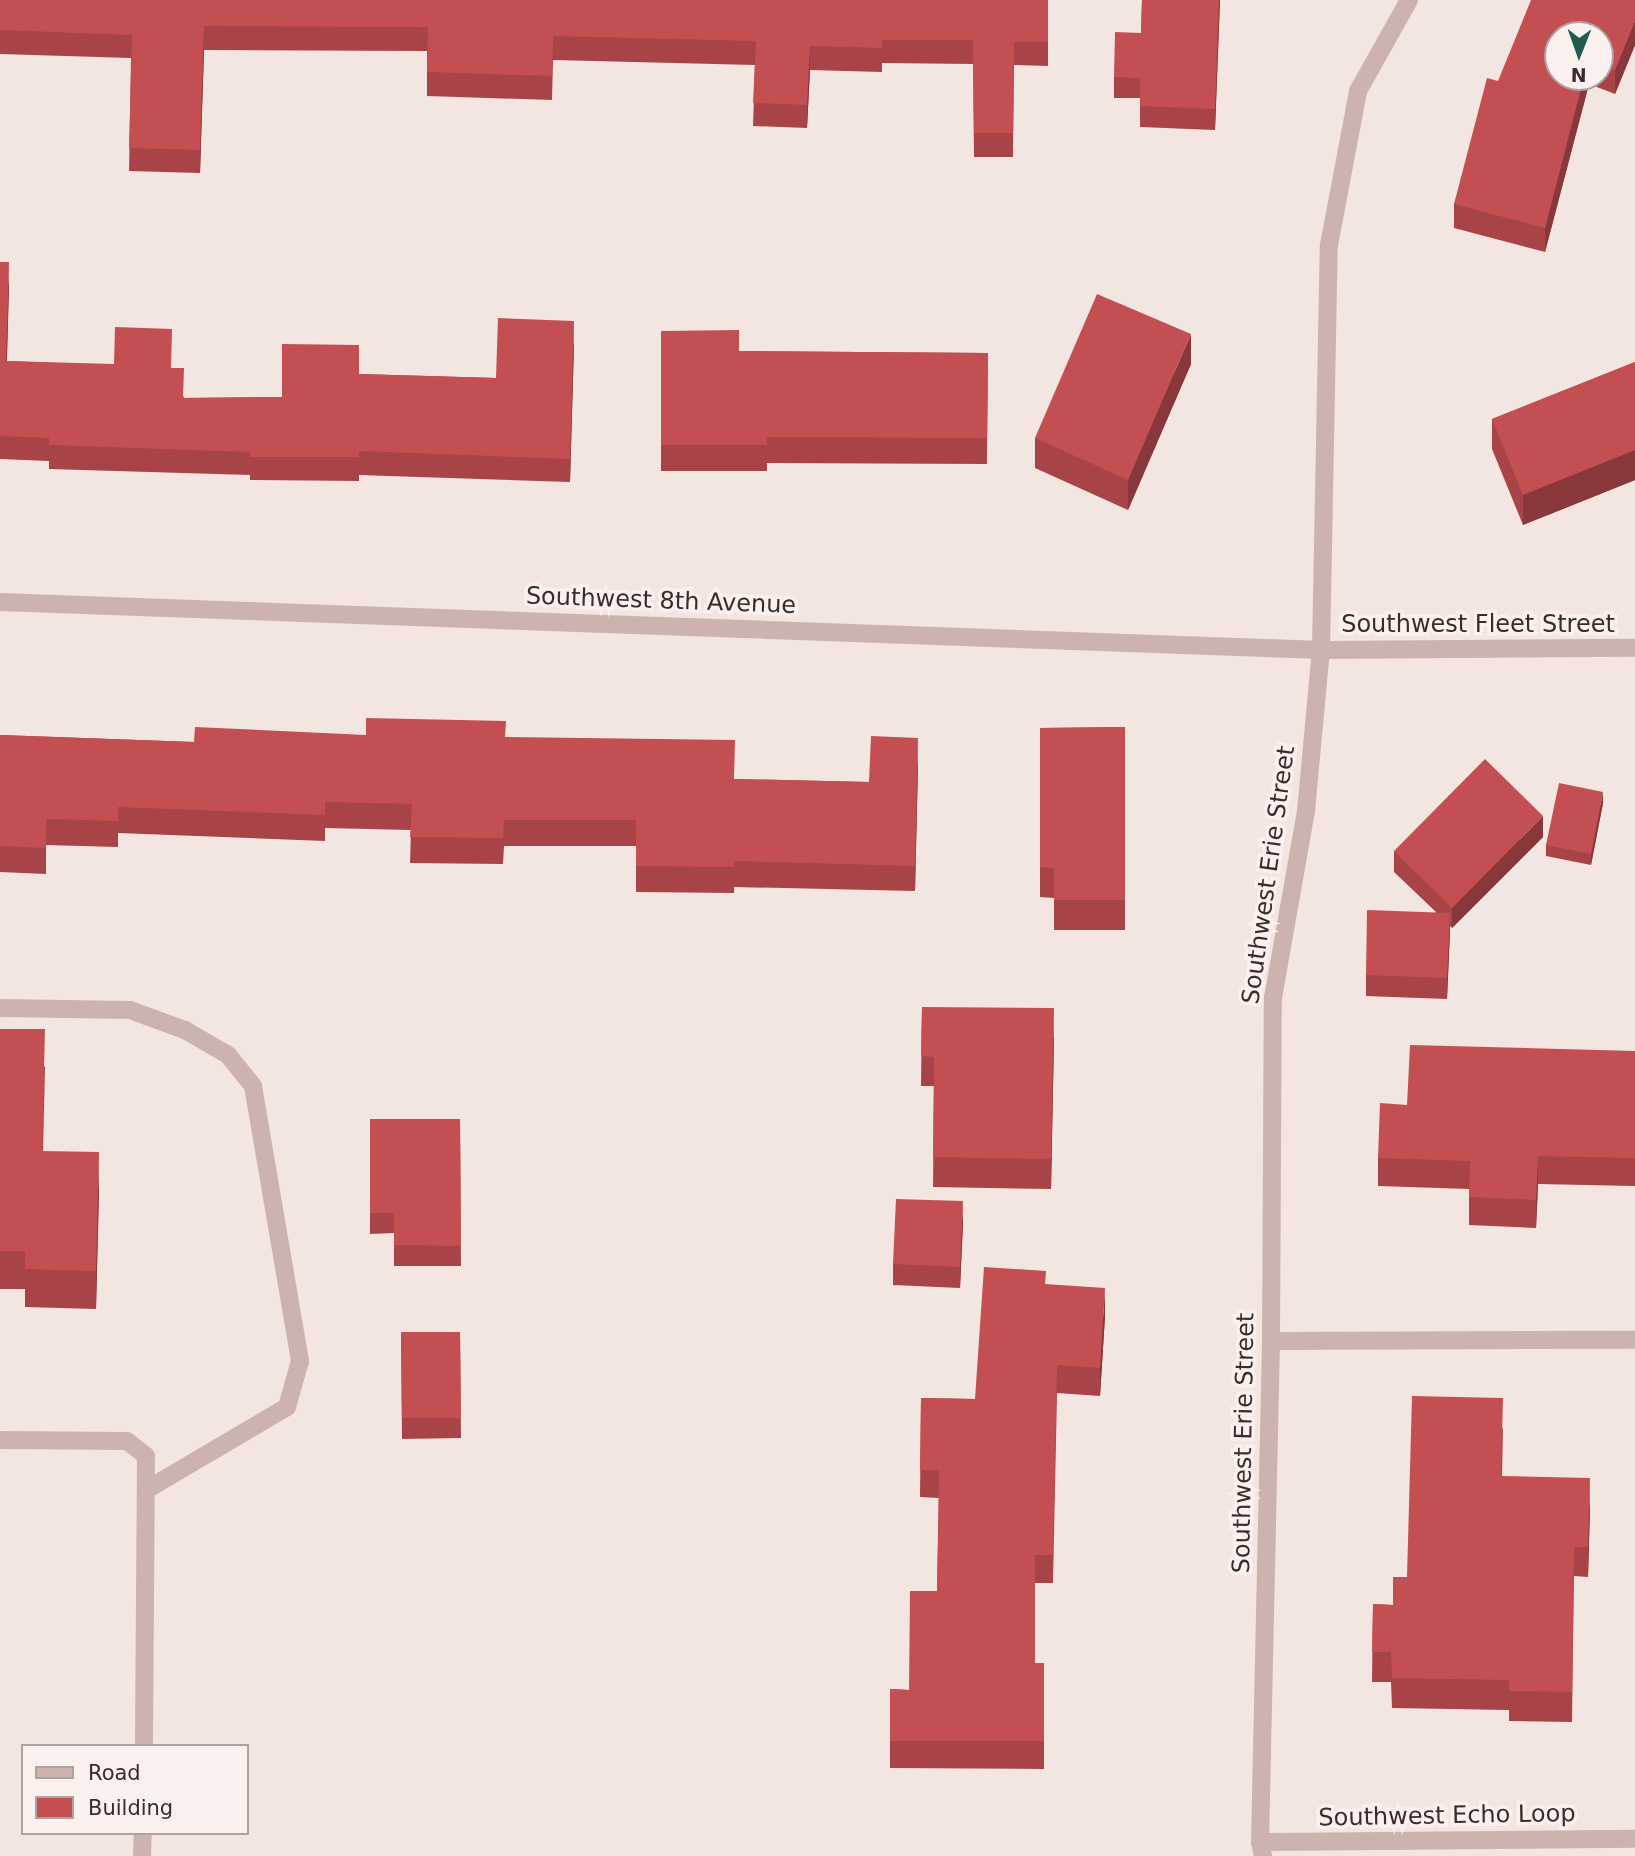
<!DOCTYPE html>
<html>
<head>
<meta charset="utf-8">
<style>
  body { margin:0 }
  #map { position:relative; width:1635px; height:1856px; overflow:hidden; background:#f3e6e1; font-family:"DejaVu Sans",sans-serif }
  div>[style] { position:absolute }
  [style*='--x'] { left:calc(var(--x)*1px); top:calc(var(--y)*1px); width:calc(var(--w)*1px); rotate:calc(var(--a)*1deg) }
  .minor>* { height:18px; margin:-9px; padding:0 9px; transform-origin:9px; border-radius:9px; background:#ccb3ad }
  .wall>* { inset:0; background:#a84447 }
  .shaded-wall>* { inset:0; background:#88373a }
  .building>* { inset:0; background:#c34f53 }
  span { translate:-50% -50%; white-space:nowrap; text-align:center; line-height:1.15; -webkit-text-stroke:7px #faf1ee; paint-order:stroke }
  .street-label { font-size:24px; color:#3a2c2b }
  .legend { position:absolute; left:21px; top:1744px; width:228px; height:91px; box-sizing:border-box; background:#faf1ee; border:2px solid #ada2a0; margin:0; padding:9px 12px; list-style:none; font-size:21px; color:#3a2c2b }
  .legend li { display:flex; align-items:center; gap:14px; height:35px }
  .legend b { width:35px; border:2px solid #ada2a0 }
  .north { position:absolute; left:1544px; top:21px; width:70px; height:70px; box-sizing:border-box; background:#faf1ee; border:2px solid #ada2a0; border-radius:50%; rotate:181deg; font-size:19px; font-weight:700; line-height:28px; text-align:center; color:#3a2c2b }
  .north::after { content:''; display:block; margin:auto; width:24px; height:32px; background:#215b4f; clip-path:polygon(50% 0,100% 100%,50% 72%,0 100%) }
</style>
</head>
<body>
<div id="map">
  <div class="minor">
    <div style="--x:0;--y:602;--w:1322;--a:2.08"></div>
    <div style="--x:1321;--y:650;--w:314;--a:-0.4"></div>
    <div style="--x:0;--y:1008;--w:130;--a:0.9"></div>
    <div style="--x:130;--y:1010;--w:59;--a:20"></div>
    <div style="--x:185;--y:1030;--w:50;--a:30.2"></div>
    <div style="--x:228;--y:1055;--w:40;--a:51"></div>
    <div style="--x:253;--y:1086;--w:279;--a:80.3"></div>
    <div style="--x:300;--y:1361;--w:48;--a:105.8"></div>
    <div style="--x:287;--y:1407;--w:161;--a:149.5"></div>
    <div style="--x:1271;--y:1341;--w:364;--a:-0.2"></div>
    <div style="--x:0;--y:1440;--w:127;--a:0.5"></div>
    <div style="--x:127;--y:1441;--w:24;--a:38"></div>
    <div style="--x:146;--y:1456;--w:290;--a:90.4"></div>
    <div style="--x:1260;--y:1842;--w:375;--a:-0.5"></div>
    <div style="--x:142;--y:1856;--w:23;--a:-88"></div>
    <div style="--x:1263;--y:1856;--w:14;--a:-102"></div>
    <div style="--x:1260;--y:1842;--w:501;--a:-88.74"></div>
    <div style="--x:1271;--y:1341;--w:343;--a:-89.7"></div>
    <div style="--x:1273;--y:998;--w:190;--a:-80"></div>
    <div style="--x:1306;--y:811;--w:162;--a:-84.7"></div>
    <div style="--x:1321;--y:650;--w:405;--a:-88.9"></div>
    <div style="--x:1329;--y:245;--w:157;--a:-79.3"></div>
    <div style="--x:1358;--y:91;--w:104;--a:-60.7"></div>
  </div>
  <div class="wall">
    <div style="clip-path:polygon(0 0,1048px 0,1048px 66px,1014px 65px,1013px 157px,974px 157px,973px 64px,882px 63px,882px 72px,810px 70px,807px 128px,753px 126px,755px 65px,553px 60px,552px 100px,427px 96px,427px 51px,204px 50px,200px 173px,129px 171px,131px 58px,0 54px)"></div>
    <div style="clip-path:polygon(1142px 0,1220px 0,1215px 130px,1140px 127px,1140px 98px,1114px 98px,1114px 77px,1141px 33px)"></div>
    <div style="clip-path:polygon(evenodd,1635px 0,1635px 45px,1615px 94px,1589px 84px,1545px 252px,1454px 228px,1454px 204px,1498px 81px,1635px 0,1600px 35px,1600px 77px,1558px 77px,1600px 35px)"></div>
    <div style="clip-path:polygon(0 262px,9px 285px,7px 361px,172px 368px,184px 398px,282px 397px,359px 374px,496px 378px,574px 344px,570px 482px,359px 475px,359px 481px,250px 480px,250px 475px,49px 469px,49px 461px,0 459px)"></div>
    <div style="clip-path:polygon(661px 331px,739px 351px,988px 353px,987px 464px,767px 463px,767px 471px,661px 471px)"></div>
    <div style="clip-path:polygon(1635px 362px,1635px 480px,1523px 525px,1492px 449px,1492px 419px)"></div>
    <div style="clip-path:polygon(1191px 364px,1128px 510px,1035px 468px,1035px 438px)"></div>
    <div style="clip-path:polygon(1125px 727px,1125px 930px,1054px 930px,1054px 898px,1040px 897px,1040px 728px)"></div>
    <div style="clip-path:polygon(0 735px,194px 742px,366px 735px,506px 737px,735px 779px,869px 782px,918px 764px,915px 891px,734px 887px,734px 893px,636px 892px,636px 846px,504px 846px,503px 864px,410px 863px,411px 830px,325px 828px,325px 841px,118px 833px,118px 847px,46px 845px,46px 874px,0 872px)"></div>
    <div style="clip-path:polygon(1603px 803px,1591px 865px,1546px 856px,1546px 845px)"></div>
    <div style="clip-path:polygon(1543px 837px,1452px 928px,1450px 926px,1447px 999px,1366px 996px,1366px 975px,1436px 912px,1394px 872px,1394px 851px)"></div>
    <div style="clip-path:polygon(922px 1007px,1054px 1038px,1051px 1189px,933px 1187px,934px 1086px,921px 1086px)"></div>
    <div style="clip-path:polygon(0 1029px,45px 1067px,43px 1151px,99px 1190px,96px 1309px,25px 1307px,25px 1289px,0 1289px)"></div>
    <div style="clip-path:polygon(1635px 1051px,1635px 1186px,1538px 1184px,1536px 1228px,1469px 1225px,1469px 1189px,1378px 1186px,1378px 1158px,1407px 1105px)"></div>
    <div style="clip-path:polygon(370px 1119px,460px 1119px,461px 1266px,394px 1266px,394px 1233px,370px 1234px)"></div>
    <div style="clip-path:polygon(963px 1222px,960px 1288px,893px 1285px,893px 1264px)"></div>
    <div style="clip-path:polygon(1046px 1284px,1105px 1316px,1100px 1396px,1057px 1393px,1053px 1583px,1035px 1583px,1035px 1663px,1044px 1663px,1044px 1769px,890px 1768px,890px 1689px,909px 1690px,937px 1591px,939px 1498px,920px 1497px,921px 1398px,975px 1399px)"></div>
    <div style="clip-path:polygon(401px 1332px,460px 1332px,461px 1438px,402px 1439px)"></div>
    <div style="clip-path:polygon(1503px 1428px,1502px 1476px,1590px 1508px,1588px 1577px,1574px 1576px,1572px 1722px,1509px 1721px,1509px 1710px,1392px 1708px,1391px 1682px,1372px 1682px,1373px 1604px,1393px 1605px,1407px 1577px)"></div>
  </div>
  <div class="shaded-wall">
    <div style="clip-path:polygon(1219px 0,1220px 0,1215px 130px,1215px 109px)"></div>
    <div style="clip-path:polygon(1635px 21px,1635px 45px,1615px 94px,1615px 70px)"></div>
    <div style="clip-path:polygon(204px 26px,204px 50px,200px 173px,200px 150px)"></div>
    <div style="clip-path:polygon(810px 46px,810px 70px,807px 128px,807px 105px)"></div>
    <div style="clip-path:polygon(1584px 77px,1589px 77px,1589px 84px,1545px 252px,1545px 228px)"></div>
    <div style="clip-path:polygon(9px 262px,9px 285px,6px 384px,6px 361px)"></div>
    <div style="clip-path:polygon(574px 321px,574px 344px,570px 482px,570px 459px)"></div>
    <div style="clip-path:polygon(1191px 334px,1191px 364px,1128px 510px,1128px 480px)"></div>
    <div style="clip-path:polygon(1635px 450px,1635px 480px,1523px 525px,1523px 495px)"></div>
    <div style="clip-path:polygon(918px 738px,918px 764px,915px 891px,915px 866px)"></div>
    <div style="clip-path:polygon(1603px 792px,1603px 803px,1591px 865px,1591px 854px)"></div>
    <div style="clip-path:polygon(1543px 816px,1543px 837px,1452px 928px,1452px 908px)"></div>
    <div style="clip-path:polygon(1450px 913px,1450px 934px,1447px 999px,1447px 978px)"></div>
    <div style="clip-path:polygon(1054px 1008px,1054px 1038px,1051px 1189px,1051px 1159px)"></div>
    <div style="clip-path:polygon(99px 1152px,99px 1190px,96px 1309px,96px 1271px)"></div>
    <div style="clip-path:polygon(1538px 1156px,1538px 1184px,1536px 1228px,1536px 1200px)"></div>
    <div style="clip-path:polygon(963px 1201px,963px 1222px,960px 1288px,960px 1267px)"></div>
    <div style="clip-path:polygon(1105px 1288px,1105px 1316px,1100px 1396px,1100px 1368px)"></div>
    <div style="clip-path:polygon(1590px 1478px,1590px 1508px,1588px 1577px,1588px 1547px)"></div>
  </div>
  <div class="building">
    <div style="clip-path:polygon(0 0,1048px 0,1048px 42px,1014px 42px,1013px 133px,974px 133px,973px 40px,882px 40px,882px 48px,810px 46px,807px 105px,753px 103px,756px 41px,553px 36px,552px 76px,427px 72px,428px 27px,204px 26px,200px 150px,129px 148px,132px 35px,0 30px)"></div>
    <div style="clip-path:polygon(1142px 0,1219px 0,1215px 109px,1140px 106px,1140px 78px,1114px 77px,1115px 32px,1141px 33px)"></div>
    <div style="clip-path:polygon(1531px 0,1635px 0,1635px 21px,1615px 70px,1600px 64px,1600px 35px,1558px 35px,1558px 77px,1584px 77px,1545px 228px,1454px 204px,1487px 78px,1498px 81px)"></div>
    <div style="clip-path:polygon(0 262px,9px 262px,6px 361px,114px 364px,115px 327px,172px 329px,171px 368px,184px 368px,183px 398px,282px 397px,282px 344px,359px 345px,359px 374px,496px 378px,498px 318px,574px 321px,570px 459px,359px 451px,359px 457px,250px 457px,250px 452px,49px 445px,49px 438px,0 436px)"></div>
    <div style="clip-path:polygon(1097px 294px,1191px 334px,1128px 480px,1035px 438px)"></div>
    <div style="clip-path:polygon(739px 330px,739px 351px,988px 353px,987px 438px,767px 437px,767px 445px,661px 445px,661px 331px)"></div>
    <div style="clip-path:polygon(1635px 362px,1635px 450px,1523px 495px,1492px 419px)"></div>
    <div style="clip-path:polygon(366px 718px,506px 721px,505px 737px,735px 740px,734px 779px,869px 782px,871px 736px,918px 738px,915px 866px,734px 861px,734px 867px,636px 866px,636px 820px,504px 820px,503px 838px,410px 837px,412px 804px,325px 802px,325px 815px,118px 807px,118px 821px,46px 819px,46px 848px,0 846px,0 735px,194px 742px,195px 727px,366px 735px)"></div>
    <div style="clip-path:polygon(1125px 727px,1125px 900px,1054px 900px,1054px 868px,1040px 867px,1040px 728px)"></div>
    <div style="clip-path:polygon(1485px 759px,1543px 816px,1452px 908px,1394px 851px)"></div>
    <div style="clip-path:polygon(1559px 783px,1603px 792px,1591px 854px,1546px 845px)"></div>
    <div style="clip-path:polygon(1367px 910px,1450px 913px,1447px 978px,1366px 975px)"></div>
    <div style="clip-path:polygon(922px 1007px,1054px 1008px,1051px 1159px,933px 1157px,934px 1057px,921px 1056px)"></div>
    <div style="clip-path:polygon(0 1029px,45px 1029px,42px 1151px,99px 1152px,96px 1271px,25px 1269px,25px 1251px,0 1251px)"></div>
    <div style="clip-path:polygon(1410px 1045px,1635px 1051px,1635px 1158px,1538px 1156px,1536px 1200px,1469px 1197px,1470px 1161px,1378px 1158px,1380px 1103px,1407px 1105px)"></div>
    <div style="clip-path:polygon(370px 1119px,460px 1119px,461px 1246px,394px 1245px,394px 1213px,370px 1213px)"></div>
    <div style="clip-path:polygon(896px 1199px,963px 1201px,960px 1267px,893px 1264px)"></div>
    <div style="clip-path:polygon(984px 1267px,1046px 1271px,1045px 1284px,1105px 1288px,1100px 1368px,1057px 1365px,1053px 1555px,1035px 1555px,1035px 1663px,1044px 1663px,1044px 1741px,890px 1741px,890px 1689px,909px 1690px,910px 1591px,937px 1591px,939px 1470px,920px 1470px,921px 1398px,975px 1399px)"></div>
    <div style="clip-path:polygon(401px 1332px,460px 1332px,461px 1418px,402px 1418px)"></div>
    <div style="clip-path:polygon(1412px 1396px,1503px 1398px,1501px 1476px,1590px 1478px,1588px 1547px,1574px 1547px,1572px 1692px,1509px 1691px,1509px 1680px,1392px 1678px,1391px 1652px,1372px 1652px,1373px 1604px,1393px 1605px,1393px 1577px,1407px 1577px)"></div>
  </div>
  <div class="street-label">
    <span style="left:661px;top:601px;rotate:2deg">Southwest 8th Avenue</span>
    <span style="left:1478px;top:625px">Southwest Fleet Street</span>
    <span style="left:1269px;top:875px;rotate:-82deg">Southwest Erie Street</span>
    <span style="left:1244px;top:1443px;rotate:-89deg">Southwest Erie Street</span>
    <span style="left:1447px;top:1816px;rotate:-1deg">Southwest Echo Loop</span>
  </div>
  <ul class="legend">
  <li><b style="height:9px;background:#ccb3ad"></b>Road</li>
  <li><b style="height:19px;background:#c34f53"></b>Building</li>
  </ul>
  <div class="north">N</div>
</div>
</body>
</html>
